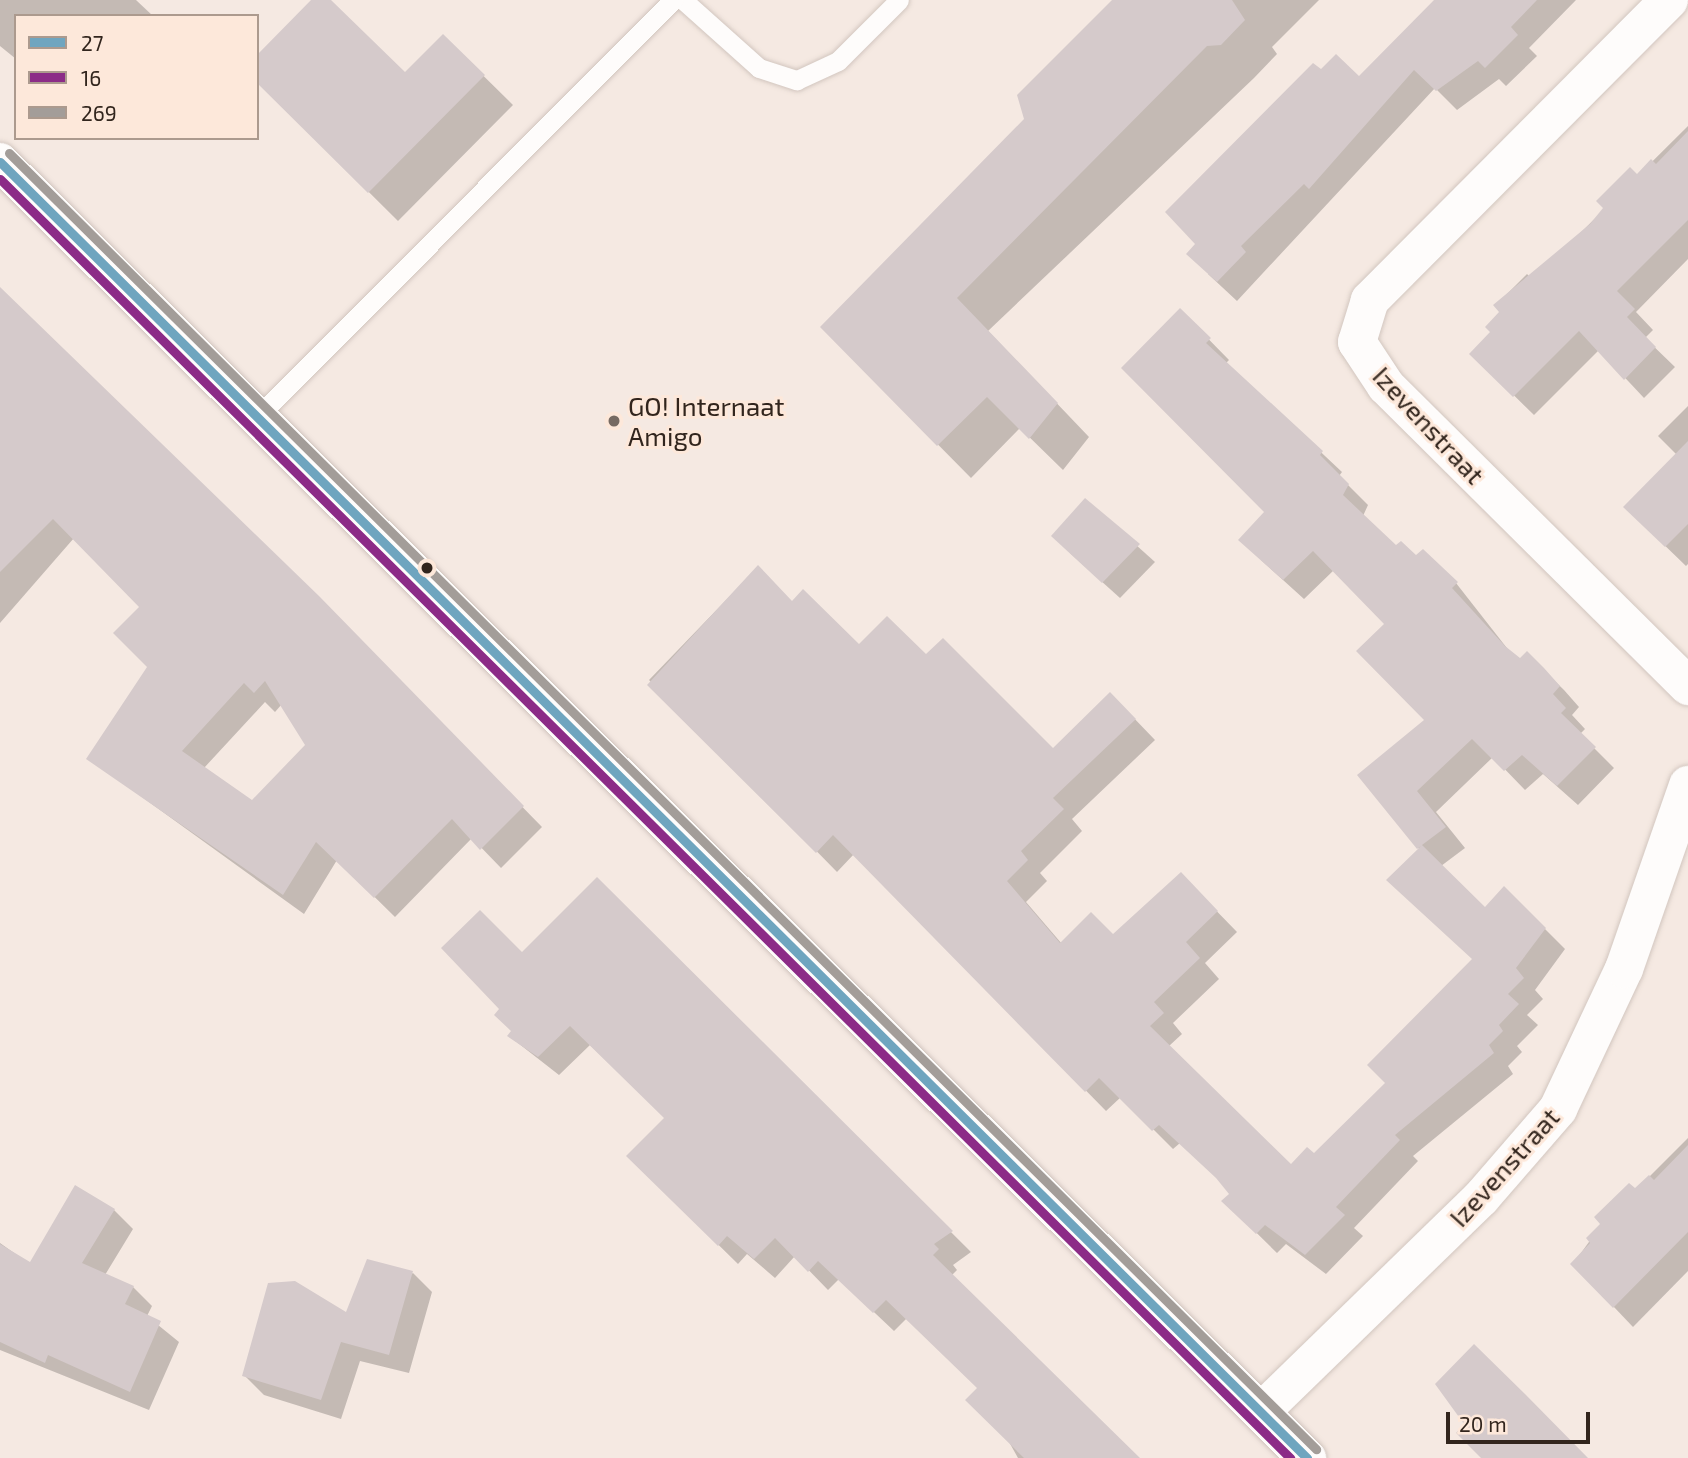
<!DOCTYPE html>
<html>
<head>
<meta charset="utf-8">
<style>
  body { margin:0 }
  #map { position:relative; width:1688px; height:1458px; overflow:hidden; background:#f5e9e2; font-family:"Exo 2",sans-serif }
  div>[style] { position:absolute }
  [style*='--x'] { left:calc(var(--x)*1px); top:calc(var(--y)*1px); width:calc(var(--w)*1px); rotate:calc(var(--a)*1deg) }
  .shadow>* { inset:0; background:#0003 }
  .building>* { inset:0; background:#d5cacb }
  .roads { filter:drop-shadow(0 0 2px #d2c6bf) drop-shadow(0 0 2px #d2c6bf) }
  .lane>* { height:19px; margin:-9.5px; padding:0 9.5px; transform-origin:9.5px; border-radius:9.5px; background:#fefcfb }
  .street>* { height:38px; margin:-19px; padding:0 19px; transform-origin:19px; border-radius:19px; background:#fefcfb }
  .secondary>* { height:38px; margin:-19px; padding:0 19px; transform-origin:19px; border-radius:19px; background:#fefcfb }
  .bus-1>* { height:9px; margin:-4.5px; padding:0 4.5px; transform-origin:4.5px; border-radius:4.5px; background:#6fa5bf }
  .bus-2>* { height:9px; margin:-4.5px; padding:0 4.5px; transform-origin:4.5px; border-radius:4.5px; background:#8c2b87 }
  .bus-3>* { height:9px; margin:-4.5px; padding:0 4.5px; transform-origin:4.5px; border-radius:4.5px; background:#a39d99 }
  .dots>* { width:19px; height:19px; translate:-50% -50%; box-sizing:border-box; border:4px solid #fde8da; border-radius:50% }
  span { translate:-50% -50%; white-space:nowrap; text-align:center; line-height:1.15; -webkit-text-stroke:6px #fde8da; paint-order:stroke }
  .poi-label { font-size:26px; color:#32251d }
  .left { translate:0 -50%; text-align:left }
  .street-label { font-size:26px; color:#32251d }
  .legend { position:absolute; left:14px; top:14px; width:245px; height:126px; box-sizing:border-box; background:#fde8da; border:2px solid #ac9a8e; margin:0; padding:9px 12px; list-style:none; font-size:21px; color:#32251d }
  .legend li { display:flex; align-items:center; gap:14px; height:35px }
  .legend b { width:35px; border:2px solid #ac9a8e }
  .scale { position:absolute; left:1446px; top:1412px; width:144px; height:32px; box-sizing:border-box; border:4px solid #32251d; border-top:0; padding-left:9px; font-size:21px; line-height:24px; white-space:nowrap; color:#32251d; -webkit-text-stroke:5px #fde8da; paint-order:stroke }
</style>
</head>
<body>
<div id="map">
  <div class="shadow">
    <div style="clip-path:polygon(0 0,136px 0,153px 16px,16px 16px,16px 59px,0 46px)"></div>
    <div style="clip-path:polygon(313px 0,329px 0,405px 74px,443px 36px,513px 105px,398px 221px,257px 81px)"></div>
    <div style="clip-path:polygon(1114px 0,1319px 0,1272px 47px,1277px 54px,1254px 78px,988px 331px,1089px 437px,1063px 470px,1020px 428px,971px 478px,822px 327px,1026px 120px)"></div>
    <div style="clip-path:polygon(1437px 0,1576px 0,1529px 48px,1537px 56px,1506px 86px,1499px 79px,1457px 110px,1435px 88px,1237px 301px,1208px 274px,1321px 72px,1359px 78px)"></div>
    <div style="clip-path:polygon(1688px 126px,1688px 259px,1636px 312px,1653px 330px,1645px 338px,1675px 367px,1644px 398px,1599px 350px,1534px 415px,1472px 354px,1492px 332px,1501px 313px,1495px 306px,1527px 274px,1533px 280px)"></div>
    <div style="clip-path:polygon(evenodd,0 291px,318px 598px,542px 827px,501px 868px,472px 838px,395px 917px,337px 860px,304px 914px,88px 758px,149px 666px,141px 607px,74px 538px,0 623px,0 291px,265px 702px,275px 712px,282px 704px,307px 745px,252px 802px,204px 768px,265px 702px)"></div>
    <div style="clip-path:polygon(1180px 310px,1229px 360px,1226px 363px,1342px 472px,1339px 476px,1368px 505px,1363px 516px,1396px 548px,1456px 583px,1510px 652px,1521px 660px,1527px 654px,1564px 690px,1579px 707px,1572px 715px,1585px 729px,1580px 734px,1614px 768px,1578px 805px,1543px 774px,1525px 790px,1493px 757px,1436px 812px,1465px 848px,1441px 866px,1485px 909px,1504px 888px,1565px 949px,1535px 990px,1543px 999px,1527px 1015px,1538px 1025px,1517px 1046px,1522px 1052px,1508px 1066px,1513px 1074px,1413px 1156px,1418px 1161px,1354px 1228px,1363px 1236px,1326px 1274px,1286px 1244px,1277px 1253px,1224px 1201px,1231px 1194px,1222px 1182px,1180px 1143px,1173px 1149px,1121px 1097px,1106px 1111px,854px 854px,837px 872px,649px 680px,758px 567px,792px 603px,859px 646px,926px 657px,1053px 750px,1130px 714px,1155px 740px,1072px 819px,1082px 831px,1040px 873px,1047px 881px,1026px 902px,1062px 944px,1113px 936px,1201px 895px,1237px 932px,1205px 963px,1219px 979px,1173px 1023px,1182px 1034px,1169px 1046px,1291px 1166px,1314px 1156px,1388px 1083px,1474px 960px,1420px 850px,1359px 776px,1427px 720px,1386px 624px,1334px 570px,1304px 599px,1261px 560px,1266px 512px)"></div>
    <div style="clip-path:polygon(1688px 406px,1688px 564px,1686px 566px,1625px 507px,1677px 455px,1658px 436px)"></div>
    <div style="clip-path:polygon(1086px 500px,1155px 562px,1120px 598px,1070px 553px)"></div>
    <div style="clip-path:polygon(597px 880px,971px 1252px,953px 1265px,957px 1270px,952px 1275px,1137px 1458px,1018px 1458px,979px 1388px,907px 1318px,894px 1331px,839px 1279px,828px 1290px,795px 1256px,775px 1278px,747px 1254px,738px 1264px,628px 1156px,666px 1118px,590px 1045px,559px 1075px,509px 1036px,513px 1031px,502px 1009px,522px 955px)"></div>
    <div style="clip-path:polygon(1688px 1138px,1688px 1271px,1633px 1327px,1573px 1264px,1602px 1224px)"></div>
    <div style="clip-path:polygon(114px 1210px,133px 1229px,105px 1275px,133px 1287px,152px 1306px,147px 1316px,179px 1342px,149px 1410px,0 1350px,0 1243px,31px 1265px)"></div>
    <div style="clip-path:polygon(413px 1273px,432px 1292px,409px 1373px,360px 1361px,341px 1419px,264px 1395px,244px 1375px)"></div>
  </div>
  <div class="building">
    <div style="clip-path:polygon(311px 0,331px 0,405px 72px,443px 34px,485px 75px,368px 193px,257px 83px,257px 55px)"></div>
    <div style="clip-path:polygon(1112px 0,1232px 0,1245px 20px,1221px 45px,1207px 46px,957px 298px,1058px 403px,1029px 439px,987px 397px,937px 446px,820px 327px,1024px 119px,1017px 95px)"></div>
    <div style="clip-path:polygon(1434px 0,1537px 0,1511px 27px,1518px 35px,1485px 68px,1478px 61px,1436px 91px,1414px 70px,1309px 189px,1304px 184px,1241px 246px,1246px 252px,1217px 282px,1186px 254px,1195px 244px,1165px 212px,1313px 63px,1321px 69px,1336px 54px,1359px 76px)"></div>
    <div style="clip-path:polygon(1688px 131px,1688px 220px,1617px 291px,1635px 309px,1627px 317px,1656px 347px,1624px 380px,1579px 331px,1513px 397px,1469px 354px,1490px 332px,1485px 327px,1499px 312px,1493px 305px,1590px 224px,1603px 208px,1596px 201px,1630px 167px,1637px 174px,1651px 159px,1656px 164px)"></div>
    <div style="clip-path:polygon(evenodd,0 287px,320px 597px,524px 806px,480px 850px,452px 819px,374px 898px,316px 842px,283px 895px,86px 759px,147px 667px,113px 633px,139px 607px,53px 519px,0 572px,0 287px,265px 681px,305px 745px,252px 800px,182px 751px,244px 683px,254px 693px,265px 681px)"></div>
    <div style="clip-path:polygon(1180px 308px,1211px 338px,1206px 343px,1323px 451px,1320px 455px,1349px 484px,1343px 495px,1396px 545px,1401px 541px,1416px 555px,1423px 549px,1458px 582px,1452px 588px,1505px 646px,1520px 658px,1527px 651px,1544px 668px,1560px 686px,1553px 694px,1566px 708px,1561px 713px,1596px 747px,1557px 786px,1522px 755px,1504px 771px,1472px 739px,1417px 791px,1446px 827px,1422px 845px,1485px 907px,1504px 886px,1546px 928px,1516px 968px,1524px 978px,1508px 994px,1519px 1004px,1499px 1025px,1503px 1031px,1489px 1045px,1494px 1053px,1395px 1135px,1400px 1140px,1336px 1207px,1345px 1215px,1305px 1255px,1265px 1225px,1256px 1234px,1221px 1201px,1229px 1194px,1216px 1178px,1159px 1125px,1152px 1131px,1099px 1078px,1085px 1092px,833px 835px,816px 853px,647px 685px,758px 565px,792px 601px,803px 589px,859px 644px,887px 616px,926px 654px,943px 638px,1053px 748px,1110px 692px,1136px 719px,1053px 798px,1064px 809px,1021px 851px,1028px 860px,1007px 881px,1060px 943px,1091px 912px,1113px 934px,1181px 872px,1218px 911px,1186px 942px,1200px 958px,1154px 1002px,1164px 1013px,1150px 1026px,1291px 1164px,1307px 1147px,1314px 1153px,1385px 1083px,1367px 1065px,1472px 959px,1386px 880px,1421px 846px,1417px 849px,1357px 775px,1424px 720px,1356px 651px,1384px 624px,1313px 551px,1283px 580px,1238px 540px,1264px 512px,1121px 368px)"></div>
    <div style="clip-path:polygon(1688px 441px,1688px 524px,1665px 547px,1623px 507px)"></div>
    <div style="clip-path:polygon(1085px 498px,1140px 544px,1102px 583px,1051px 536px)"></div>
    <div style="clip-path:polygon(597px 877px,953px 1231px,934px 1244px,939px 1249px,933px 1255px,1140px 1458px,1024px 1458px,965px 1400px,977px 1388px,886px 1300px,873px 1313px,818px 1261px,808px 1272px,775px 1238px,754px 1259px,727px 1236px,718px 1246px,626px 1156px,664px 1118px,570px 1026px,538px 1057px,507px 1036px,511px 1031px,494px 1015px,499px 1009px,441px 948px,480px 910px,522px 952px)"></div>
    <div style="clip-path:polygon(1688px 1145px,1688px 1232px,1613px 1308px,1570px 1264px,1590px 1243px,1586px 1238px,1600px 1224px,1594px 1217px,1629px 1183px,1635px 1188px,1649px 1175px,1654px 1180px)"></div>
    <div style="clip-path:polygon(75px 1185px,115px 1209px,82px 1263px,134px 1286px,125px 1304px,161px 1321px,130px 1392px,48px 1355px,45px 1363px,0 1342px,0 1244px,30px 1262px)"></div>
    <div style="clip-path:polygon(367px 1259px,413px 1271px,389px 1355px,341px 1342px,321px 1400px,242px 1376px,268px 1283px,295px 1281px,346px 1312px)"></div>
    <div style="clip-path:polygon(1474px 1344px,1526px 1395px,1588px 1458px,1481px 1458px,1456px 1433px,1464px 1424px,1435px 1384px)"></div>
  </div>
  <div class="roads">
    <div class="lane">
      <div style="--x:683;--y:0;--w:102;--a:41.8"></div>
      <div style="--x:759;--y:68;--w:40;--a:18"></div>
      <div style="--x:797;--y:80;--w:45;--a:-24.9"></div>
      <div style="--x:838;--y:61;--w:86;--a:-45"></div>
      <div style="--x:257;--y:417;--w:589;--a:-45.07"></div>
    </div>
    <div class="street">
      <div style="--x:1669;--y:0;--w:424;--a:134.9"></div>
      <div style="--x:1370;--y:300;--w:44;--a:107.2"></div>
      <div style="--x:1357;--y:342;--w:53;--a:56.6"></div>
      <div style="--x:1386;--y:386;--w:426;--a:44.8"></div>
      <div style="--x:1261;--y:1412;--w:307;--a:-44.2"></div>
      <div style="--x:1481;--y:1198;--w:118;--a:-49.1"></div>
      <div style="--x:1558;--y:1109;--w:155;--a:-64.8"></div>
      <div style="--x:1624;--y:969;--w:195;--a:-70.8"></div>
    </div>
    <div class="secondary">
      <div style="--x:0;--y:162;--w:1841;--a:44.76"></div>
    </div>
  </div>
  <div class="bus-1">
    <div style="--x:0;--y:162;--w:1841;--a:44.76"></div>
  </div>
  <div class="bus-2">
    <div style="--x:0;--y:179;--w:1817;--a:44.75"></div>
  </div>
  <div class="bus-3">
    <div style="--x:9;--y:153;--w:1841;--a:44.76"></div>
  </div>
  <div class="dots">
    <div style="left:614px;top:421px;background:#766a62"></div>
    <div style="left:427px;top:568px;background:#32251d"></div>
  </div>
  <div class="poi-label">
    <span class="left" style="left:628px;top:421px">GO! Internaat<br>Amigo</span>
  </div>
  <div class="street-label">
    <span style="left:1429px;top:425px;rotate:47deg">Izevenstraat</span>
    <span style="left:1504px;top:1167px;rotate:-48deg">Izevenstraat</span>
  </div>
  <ul class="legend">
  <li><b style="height:9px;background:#6fa5bf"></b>27</li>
  <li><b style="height:9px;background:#8c2b87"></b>16</li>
  <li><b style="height:9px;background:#a39d99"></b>269</li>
  </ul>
  <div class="scale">20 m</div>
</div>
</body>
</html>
